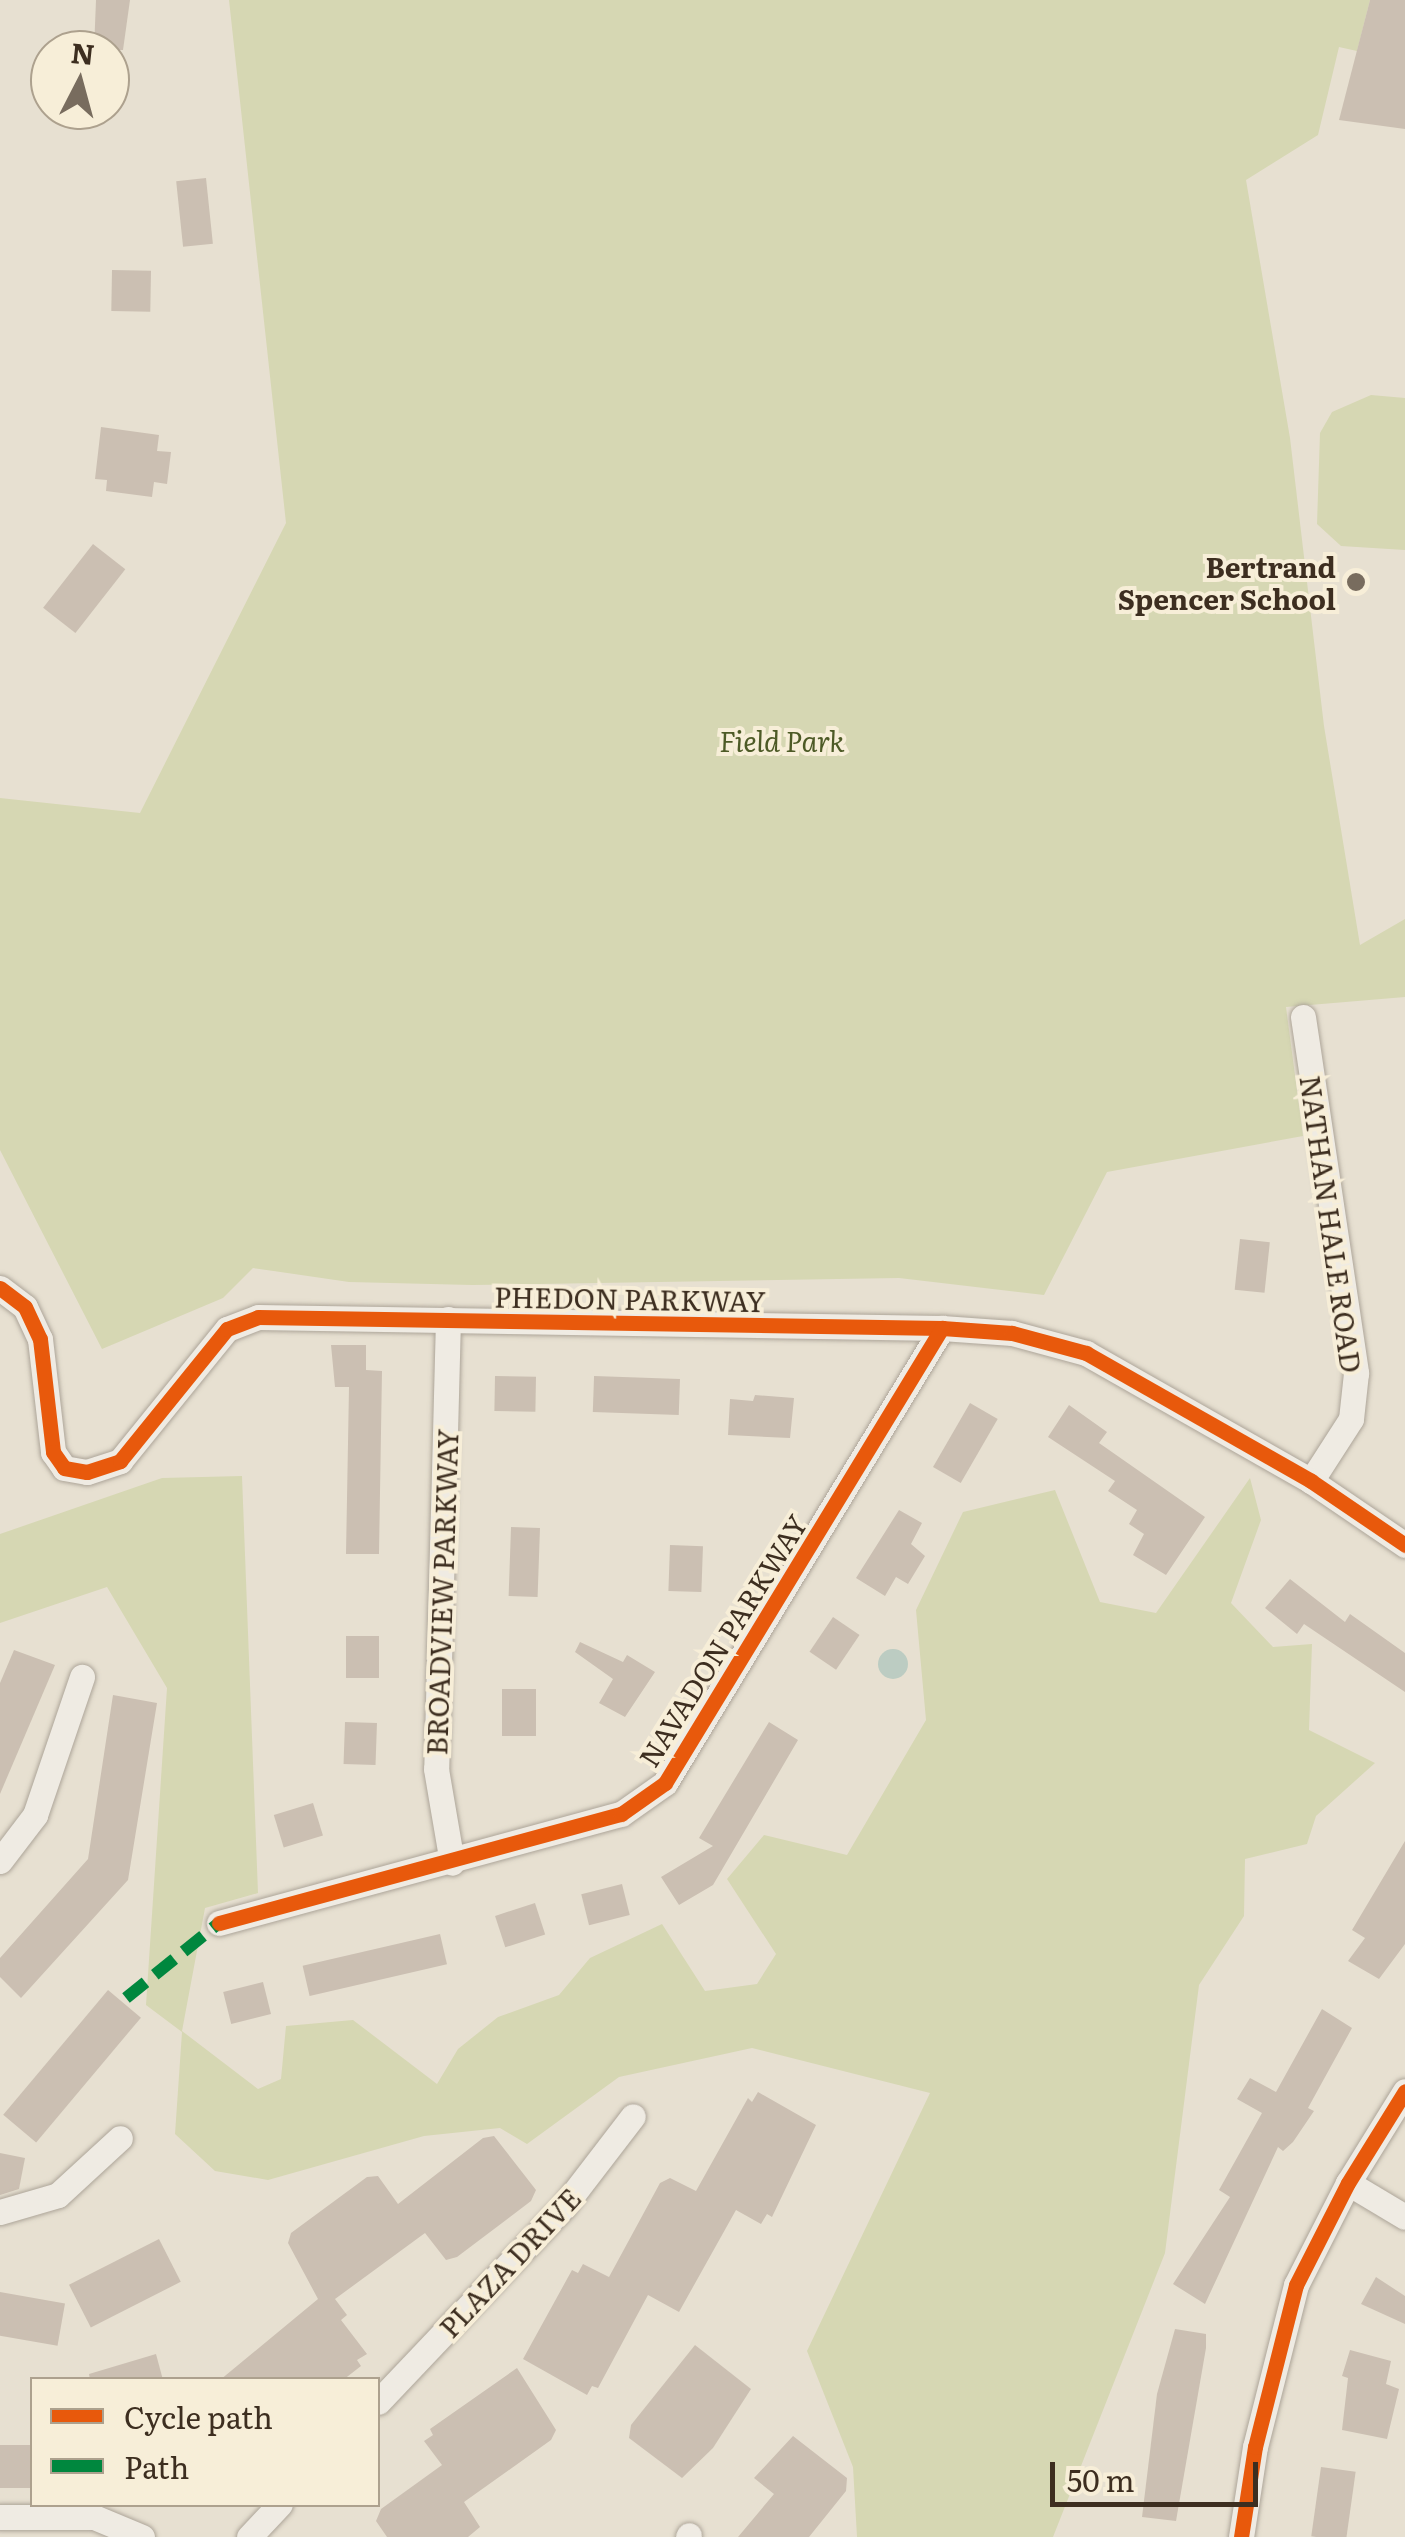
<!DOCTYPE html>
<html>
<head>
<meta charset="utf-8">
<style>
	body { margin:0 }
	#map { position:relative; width:1405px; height:2537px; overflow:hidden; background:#e7e0d1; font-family:Literata,serif }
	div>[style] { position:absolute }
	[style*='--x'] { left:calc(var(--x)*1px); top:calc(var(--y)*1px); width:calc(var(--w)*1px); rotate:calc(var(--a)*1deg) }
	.green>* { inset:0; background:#d6d7b3 }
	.water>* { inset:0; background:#bcccc2 }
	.round { border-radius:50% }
	.building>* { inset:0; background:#cbbfb2; transform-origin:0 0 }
	.roads { filter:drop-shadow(0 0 2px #ada599) drop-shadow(0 0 2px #ada599) }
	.minor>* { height:25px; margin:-12.5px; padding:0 12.5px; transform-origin:12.5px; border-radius:12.5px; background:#efebe3 }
	.quiet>* { height:12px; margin-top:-6px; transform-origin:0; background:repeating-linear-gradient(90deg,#00873e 0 25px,transparent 0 37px) }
	.cycleway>* { height:15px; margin:-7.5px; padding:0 7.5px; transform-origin:7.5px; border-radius:7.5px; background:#e8590c }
	.dots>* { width:28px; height:28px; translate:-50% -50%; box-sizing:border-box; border:5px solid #f7eed8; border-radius:50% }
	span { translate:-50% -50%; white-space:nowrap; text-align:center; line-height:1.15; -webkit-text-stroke:8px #f7eed8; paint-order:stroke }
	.poi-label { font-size:28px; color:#3d2e20; font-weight:700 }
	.right { translate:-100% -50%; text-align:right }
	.park-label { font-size:28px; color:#4d5a26; font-style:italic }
	.street-label { font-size:28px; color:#3d2e20 }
	.legend { position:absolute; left:30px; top:2377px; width:350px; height:130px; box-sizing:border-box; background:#f7eed8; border:2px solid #ada18e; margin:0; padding:12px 18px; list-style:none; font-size:30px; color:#3d2e20 }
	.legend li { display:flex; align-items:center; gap:20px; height:50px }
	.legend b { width:50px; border:2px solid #ada18e }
	.north { position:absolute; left:30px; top:30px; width:100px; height:100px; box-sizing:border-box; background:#f7eed8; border:2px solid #ada18e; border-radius:50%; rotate:6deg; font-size:28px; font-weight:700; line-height:40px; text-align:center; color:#3d2e20 }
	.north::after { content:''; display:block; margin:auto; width:35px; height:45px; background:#786c5e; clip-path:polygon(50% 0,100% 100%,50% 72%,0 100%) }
	.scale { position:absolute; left:1050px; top:2462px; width:208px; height:45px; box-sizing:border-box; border:5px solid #3d2e20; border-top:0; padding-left:12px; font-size:30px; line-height:35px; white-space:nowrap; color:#3d2e20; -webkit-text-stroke:8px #f7eed8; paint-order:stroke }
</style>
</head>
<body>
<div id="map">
	<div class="green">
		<div style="clip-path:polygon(229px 0,1370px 0,1357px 51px,1339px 47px,1318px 135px,1246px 180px,1290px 438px,1324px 726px,1360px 945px,1405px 919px,1405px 997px,1286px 1007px,1303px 1136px,1107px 1172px,1044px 1295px,899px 1278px,472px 1285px,349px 1282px,253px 1268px,223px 1298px,102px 1349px,0 1150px,0 798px,140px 813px,286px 523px)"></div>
		<div style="clip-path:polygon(1371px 395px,1405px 398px,1405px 550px,1341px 546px,1317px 524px,1320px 433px,1332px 412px)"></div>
		<div style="clip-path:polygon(242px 1476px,258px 1893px,205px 1908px,182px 2031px,258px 2089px,281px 2079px,286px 2026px,353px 2020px,437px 2084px,458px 2049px,498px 2017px,559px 1995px,590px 1958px,662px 1924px,705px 1991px,757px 1984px,776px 1954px,727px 1879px,764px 1835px,847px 1855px,926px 1720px,916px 1610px,963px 1512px,1055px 1490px,1100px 1602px,1156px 1613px,1250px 1478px,1261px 1520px,1231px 1603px,1273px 1647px,1312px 1644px,1309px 1730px,1375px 1763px,1316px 1816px,1307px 1844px,1245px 1859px,1244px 1916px,1199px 1985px,1165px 2253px,1053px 2537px,857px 2537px,853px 2467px,807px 2351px,930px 2093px,752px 2048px,619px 2077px,527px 2144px,500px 2128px,424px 2136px,268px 2180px,215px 2171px,175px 2134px,182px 2032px,146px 2005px,167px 1688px,107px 1587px,0 1623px,0 1534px,162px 1478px)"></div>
	</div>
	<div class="water">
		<div class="round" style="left:878px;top:1649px;width:30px;height:30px"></div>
	</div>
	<div class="building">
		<div style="clip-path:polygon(96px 0,130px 0,123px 50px,94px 50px)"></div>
		<div style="clip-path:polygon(1370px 0,1405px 0,1405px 129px,1339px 120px)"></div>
		<div style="left:206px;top:178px;width:66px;height:30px;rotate:84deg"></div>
		<div style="left:112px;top:270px;width:39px;height:41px;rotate:1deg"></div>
		<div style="clip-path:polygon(101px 427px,159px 435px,157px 451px,171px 452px,167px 484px,154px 482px,152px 497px,106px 491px,107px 480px,95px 479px)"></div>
		<div style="left:93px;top:544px;width:41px;height:81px;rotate:38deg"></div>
		<div style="left:1240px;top:1239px;width:30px;height:51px;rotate:6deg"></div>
		<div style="clip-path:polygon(331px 1345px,366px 1345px,366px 1370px,382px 1371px,379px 1554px,346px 1554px,349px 1387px,335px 1387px)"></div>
		<div style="left:495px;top:1376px;width:41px;height:35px;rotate:1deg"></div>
		<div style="left:680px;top:1379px;width:36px;height:86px;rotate:92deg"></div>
		<div style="clip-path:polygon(755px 1395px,794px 1398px,790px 1438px,728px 1435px,730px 1399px,753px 1401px)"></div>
		<div style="left:970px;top:1403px;width:32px;height:74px;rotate:30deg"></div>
		<div style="clip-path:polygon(1069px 1405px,1107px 1432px,1099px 1443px,1205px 1517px,1166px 1575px,1133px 1555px,1144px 1534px,1129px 1524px,1137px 1510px,1108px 1491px,1115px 1481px,1048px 1437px)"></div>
		<div style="clip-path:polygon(899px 1510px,922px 1523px,911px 1544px,925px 1556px,908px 1584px,896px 1577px,885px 1596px,856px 1578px)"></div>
		<div style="left:540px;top:1528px;width:69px;height:29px;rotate:92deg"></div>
		<div style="left:670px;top:1545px;width:33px;height:46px;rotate:2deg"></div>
		<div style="clip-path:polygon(1290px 1579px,1345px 1622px,1350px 1614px,1405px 1653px,1405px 1692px,1304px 1624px,1297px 1634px,1265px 1608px)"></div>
		<div style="left:833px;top:1617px;width:32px;height:42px;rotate:34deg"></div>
		<div style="left:346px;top:1636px;width:33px;height:42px"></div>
		<div style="clip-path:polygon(580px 1642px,623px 1662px,627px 1655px,655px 1672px,625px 1717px,599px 1703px,613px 1679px,575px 1652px)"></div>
		<div style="clip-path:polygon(14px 1650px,55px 1665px,0 1794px,0 1683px)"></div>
		<div style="left:502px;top:1689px;width:34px;height:47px"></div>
		<div style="clip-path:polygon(113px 1695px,157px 1703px,128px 1880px,21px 1998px,0 1977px,0 1958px,88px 1859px)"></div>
		<div style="left:345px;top:1722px;width:32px;height:42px;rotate:2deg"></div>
		<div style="clip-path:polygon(769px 1722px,798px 1740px,713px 1885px,679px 1905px,661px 1877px,713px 1846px,699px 1838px)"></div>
		<div style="left:313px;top:1803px;width:34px;height:41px;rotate:73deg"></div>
		<div style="clip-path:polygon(1405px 1841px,1405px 1944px,1379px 1979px,1348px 1961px,1365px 1938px,1352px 1930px)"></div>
		<div style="left:622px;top:1884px;width:32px;height:42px;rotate:76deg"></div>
		<div style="left:535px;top:1903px;width:33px;height:42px;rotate:72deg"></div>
		<div style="left:440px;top:1934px;width:31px;height:141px;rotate:77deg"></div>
		<div style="left:263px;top:1982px;width:33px;height:41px;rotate:76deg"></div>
		<div style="left:108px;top:1990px;width:43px;height:163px;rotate:40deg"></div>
		<div style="clip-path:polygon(1322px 2009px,1352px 2028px,1308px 2108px,1314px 2111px,1293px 2142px,1283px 2151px,1278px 2147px,1205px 2304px,1173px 2284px,1230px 2197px,1219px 2190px,1262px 2113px,1237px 2099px,1250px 2078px,1276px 2092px)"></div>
		<div style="clip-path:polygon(758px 2092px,816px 2125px,772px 2217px,767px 2214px,761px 2224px,736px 2210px,679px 2312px,648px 2295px,598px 2388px,592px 2386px,587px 2395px,523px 2359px,572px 2270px,578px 2273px,583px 2264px,609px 2277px,660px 2183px,670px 2178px,696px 2191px,748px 2098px,752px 2102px)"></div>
		<div style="clip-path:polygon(494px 2136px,536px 2190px,531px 2201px,457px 2257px,446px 2260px,425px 2233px,335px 2299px,347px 2315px,341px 2320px,367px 2354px,357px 2360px,361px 2366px,343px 2380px,220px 2380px,318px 2299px,288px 2243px,291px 2233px,367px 2177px,378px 2176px,398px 2204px,483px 2138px)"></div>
		<div style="clip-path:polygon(0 2153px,25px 2158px,19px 2189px,0 2195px)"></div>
		<div style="left:159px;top:2239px;width:48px;height:101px;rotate:63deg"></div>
		<div style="clip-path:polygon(1376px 2277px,1405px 2296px,1405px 2324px,1361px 2304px)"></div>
		<div style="left:0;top:2292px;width:66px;height:43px;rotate:10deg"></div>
		<div style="clip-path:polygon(1175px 2329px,1206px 2334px,1206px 2348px,1176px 2521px,1142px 2517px,1157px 2394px)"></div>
		<div style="clip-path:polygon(695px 2345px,751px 2389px,713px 2448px,682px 2478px,629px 2438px,631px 2425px)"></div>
		<div style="clip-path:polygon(1350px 2350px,1391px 2361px,1386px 2384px,1399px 2389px,1387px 2439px,1342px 2430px,1348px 2378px,1342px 2376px)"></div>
		<div style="clip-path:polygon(156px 2354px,163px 2380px,90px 2380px,89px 2374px)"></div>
		<div style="clip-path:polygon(517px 2368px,556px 2430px,551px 2440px,464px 2502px,480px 2527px,468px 2537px,387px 2537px,376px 2521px,381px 2509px,442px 2465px,424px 2441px,433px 2435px,430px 2429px)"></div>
		<div style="clip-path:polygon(793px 2436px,847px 2478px,846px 2491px,809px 2537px,738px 2537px,774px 2494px,754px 2478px)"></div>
		<div style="left:32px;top:2445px;width:43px;height:32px;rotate:90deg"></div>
		<div style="left:1321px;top:2467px;width:35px;height:70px;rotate:8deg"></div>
	</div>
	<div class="roads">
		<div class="minor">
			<div style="--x:1303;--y:1017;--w:360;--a:81.5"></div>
			<div style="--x:1356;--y:1373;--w:46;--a:96.2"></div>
			<div style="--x:1351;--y:1419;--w:74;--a:122.8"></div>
			<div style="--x:0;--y:1288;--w:31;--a:37"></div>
			<div style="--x:25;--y:1307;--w:35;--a:65"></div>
			<div style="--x:40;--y:1339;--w:114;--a:83.4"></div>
			<div style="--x:53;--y:1452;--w:19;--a:55"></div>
			<div style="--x:64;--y:1468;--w:23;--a:10"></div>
			<div style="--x:87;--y:1472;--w:35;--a:-18"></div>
			<div style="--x:120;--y:1461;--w:170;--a:-51"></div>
			<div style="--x:227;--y:1329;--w:33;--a:-21"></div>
			<div style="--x:258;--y:1317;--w:684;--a:0.92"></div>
			<div style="--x:942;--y:1328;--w:70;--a:4.1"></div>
			<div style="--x:1012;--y:1333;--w:77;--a:15.1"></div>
			<div style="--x:1086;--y:1353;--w:259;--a:29.6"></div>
			<div style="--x:1311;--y:1481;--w:114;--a:34.2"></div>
			<div style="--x:448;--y:1319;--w:450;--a:91.5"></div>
			<div style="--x:436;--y:1769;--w:95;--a:80.3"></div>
			<div style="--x:0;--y:1861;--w:58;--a:-52.7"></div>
			<div style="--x:35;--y:1815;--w:146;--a:-71.2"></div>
			<div style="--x:219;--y:1923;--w:417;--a:-15.2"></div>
			<div style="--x:621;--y:1814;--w:54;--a:-35.2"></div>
			<div style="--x:665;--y:1783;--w:533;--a:-58.67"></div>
			<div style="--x:1348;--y:2183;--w:66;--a:30.8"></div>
			<div style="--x:0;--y:2212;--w:60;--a:-16.3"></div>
			<div style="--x:58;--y:2195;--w:84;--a:-42.6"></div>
			<div style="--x:378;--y:2402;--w:270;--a:-46.5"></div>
			<div style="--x:564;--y:2206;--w:113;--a:-52.5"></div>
			<div style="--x:0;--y:2517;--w:94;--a:0"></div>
			<div style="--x:94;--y:2517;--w:52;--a:22.6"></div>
			<div style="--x:249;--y:2537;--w:45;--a:-46.8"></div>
			<div style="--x:688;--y:2537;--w:2;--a:-63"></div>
			<div style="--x:1241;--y:2537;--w:91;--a:-81.2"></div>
			<div style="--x:1255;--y:2447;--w:167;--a:-75.8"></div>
			<div style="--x:1296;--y:2285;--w:114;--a:-63"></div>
			<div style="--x:1348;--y:2183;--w:108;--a:-58.2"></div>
		</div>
	</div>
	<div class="quiet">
		<div style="--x:126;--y:1998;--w:119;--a:-38.9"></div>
	</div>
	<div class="cycleway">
		<div style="--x:0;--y:1288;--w:31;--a:37"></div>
		<div style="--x:25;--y:1307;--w:35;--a:65"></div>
		<div style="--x:40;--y:1339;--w:114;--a:83.4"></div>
		<div style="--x:53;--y:1452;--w:19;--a:55"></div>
		<div style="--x:64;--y:1468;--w:23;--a:10"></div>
		<div style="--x:87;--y:1472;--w:35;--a:-18"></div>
		<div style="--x:120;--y:1461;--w:170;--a:-51"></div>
		<div style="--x:227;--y:1329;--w:33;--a:-21"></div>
		<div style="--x:258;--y:1317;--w:684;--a:0.92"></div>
		<div style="--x:942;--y:1328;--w:70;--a:4.1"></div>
		<div style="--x:1012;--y:1333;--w:77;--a:15.1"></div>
		<div style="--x:1086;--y:1353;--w:259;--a:29.6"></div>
		<div style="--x:1311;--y:1481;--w:114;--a:34.2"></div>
		<div style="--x:219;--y:1923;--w:417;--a:-15.2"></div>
		<div style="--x:621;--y:1814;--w:54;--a:-35.2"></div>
		<div style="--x:665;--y:1783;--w:533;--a:-58.67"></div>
		<div style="--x:1241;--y:2537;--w:91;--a:-81.2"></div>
		<div style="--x:1255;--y:2447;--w:167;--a:-75.8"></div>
		<div style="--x:1296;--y:2285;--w:114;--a:-63"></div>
		<div style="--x:1348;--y:2183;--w:108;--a:-58.2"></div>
	</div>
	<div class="dots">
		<div style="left:1356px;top:582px;background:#786c5e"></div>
	</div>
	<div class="poi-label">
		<span class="right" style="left:1336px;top:582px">Bertrand<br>Spencer School</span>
	</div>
	<div class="park-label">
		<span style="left:782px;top:740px">Field Park</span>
	</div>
	<div class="street-label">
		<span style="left:1332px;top:1224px;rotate:82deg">NATHAN HALE ROAD</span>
		<span style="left:630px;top:1298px;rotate:1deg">PHEDON PARKWAY</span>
		<span style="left:441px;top:1592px;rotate:-88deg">BROADVIEW PARKWAY</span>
		<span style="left:722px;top:1640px;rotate:-58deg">NAVADON PARKWAY</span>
		<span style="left:509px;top:2262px;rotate:-47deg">PLAZA DRIVE</span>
	</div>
	<ul class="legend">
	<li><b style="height:12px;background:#e8590c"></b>Cycle path</li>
	<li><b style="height:12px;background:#00873e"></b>Path</li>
	</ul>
	<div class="north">N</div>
	<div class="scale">50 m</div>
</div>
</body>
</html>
